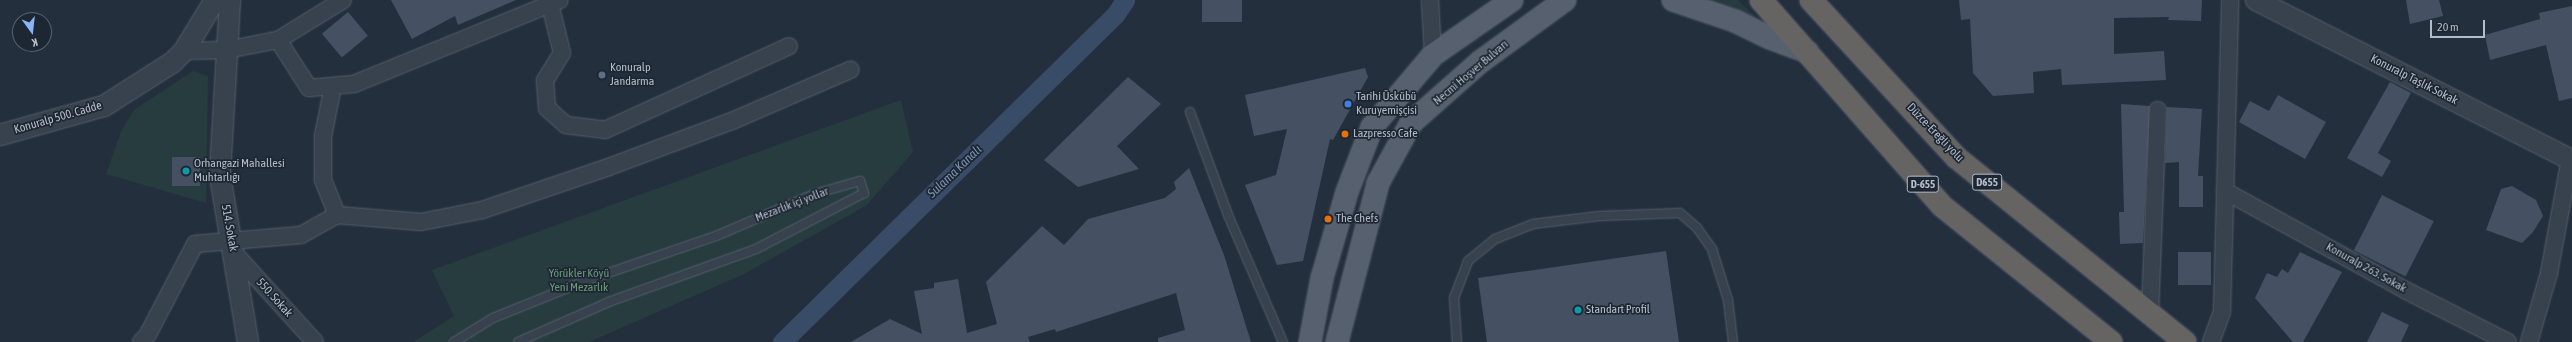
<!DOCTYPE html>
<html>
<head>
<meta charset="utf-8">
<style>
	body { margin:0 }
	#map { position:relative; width:2572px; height:342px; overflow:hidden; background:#242f3e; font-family:"Asap Condensed",sans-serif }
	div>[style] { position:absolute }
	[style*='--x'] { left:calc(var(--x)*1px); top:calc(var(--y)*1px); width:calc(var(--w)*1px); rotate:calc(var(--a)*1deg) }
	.green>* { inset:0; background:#263c3f }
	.canal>* { height:19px; margin:-9.5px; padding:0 9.5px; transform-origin:9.5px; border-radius:9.5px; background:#394c67 }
	.building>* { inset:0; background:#455162; transform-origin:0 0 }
	.roads { filter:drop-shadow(0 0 1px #565f6c) drop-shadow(0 0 1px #565f6c) }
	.service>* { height:8px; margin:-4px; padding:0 4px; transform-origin:4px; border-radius:4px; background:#38414e }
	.minor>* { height:16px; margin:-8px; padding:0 8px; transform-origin:8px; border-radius:8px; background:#38414e }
	.tertiary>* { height:20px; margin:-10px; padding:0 10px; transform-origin:10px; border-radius:10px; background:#38414e }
	.primary>* { height:22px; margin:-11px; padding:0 11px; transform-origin:11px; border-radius:11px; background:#56606e }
	.trunk>* { height:22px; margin:-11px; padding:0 11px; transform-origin:11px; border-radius:11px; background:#656462 }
	.dots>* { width:11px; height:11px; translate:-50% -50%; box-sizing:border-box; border:2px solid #1d2633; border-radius:50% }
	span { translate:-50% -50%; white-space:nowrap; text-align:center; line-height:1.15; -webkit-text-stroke:3.5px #1d2633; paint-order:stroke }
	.shield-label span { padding:1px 3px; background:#1d2633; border:1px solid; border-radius:3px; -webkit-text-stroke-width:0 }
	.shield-label { font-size:11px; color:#b4bcc9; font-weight:700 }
	.poi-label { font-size:12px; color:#b4bcc9 }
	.left { translate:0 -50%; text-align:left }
	.street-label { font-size:12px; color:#b4bcc9 }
	.park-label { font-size:12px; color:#6b9a76 }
	.water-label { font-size:13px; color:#7c92b1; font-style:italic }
	.north { position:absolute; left:12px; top:12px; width:40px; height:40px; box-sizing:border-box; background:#1d2633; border:1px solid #59626f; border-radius:50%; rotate:165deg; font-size:11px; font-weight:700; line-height:16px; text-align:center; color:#b4bcc9 }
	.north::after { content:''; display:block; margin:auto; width:14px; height:18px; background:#8ab4f8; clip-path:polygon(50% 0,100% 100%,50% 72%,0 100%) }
	.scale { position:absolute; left:2430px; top:20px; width:55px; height:18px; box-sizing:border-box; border:2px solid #b4bcc9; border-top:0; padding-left:5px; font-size:12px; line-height:14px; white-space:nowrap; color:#b4bcc9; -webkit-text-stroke:3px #1d2633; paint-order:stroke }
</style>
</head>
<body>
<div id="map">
	<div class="green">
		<div style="clip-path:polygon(1688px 0,1738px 0,1757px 19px,1741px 18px)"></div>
		<div style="clip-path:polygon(193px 71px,208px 76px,206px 203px,106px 174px,122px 129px,134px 110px)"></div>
		<div style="clip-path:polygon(901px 100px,913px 152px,867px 205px,744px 274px,589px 342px,413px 342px,454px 316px,432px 270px)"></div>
	</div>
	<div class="canal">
		<div style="--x:782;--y:342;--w:467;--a:-44.5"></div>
		<div style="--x:1115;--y:15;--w:18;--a:-56"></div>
	</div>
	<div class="building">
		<div style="clip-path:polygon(391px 0,516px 0,458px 25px,455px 16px,412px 39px)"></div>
		<div style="left:1202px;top:0;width:40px;height:22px"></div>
		<div style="clip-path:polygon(1959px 0,2202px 0,2201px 21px,2168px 20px,2169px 17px,2114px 18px,2114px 54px,2164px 51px,2166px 80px,2062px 85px,2061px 69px,2033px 72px,2034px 93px,1993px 96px,1973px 73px,1970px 19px,1961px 20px)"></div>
		<div style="clip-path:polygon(2406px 0,2439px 0,2443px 16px,2410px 24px)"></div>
		<div style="clip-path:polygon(2572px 6px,2572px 98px,2559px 101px,2546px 45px,2490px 60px,2485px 35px,2540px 19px,2539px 13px)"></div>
		<div style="left:348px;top:12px;width:31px;height:34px;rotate:50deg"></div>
		<div style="clip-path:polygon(1365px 68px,1368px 77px,1333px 140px,1330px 139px,1303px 261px,1277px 265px,1245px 185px,1276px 175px,1287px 129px,1254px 136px,1245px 95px)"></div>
		<div style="clip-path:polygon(1128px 77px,1161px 104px,1117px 146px,1139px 169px,1078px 187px,1044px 160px)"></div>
		<div style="clip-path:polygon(2390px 82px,2411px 93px,2378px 153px,2391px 161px,2382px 177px,2347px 158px)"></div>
		<div style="clip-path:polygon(2278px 95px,2326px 122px,2305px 159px,2239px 122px,2250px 101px,2269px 111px)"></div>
		<div style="clip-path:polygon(2121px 104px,2150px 106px,2143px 243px,2120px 244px,2119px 212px,2124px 212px)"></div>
		<div style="clip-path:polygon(2167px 107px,2202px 109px,2198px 176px,2203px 176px,2203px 207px,2179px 207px,2179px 162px,2165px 163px)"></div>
		<div style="left:172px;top:157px;width:28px;height:29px"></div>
		<div style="clip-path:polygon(1189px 168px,1224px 255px,1251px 342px,1158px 342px,1158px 338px,1185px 330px,1176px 293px,1056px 332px,1055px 329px,1028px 337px,1030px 342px,851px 342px,890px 319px,922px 334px,914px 291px,934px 288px,934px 283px,958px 279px,967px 333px,997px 324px,986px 282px,1042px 226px,1064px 245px,1088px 219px,1165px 198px,1176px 189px,1174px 182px)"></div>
		<div style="clip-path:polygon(2512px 186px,2536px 200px,2543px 216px,2533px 232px,2522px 243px,2486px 230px,2501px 189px)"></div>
		<div style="left:2382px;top:195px;width:58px;height:62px;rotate:27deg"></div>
		<div style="clip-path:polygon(1666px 251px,1679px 342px,1487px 342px,1478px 278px)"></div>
		<div style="left:2178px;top:252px;width:33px;height:33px"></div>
		<div style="clip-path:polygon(2300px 252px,2342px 272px,2303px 342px,2293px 342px,2255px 298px,2267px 273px,2277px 277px,2282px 269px,2288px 273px)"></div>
		<div style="clip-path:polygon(2382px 312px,2409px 325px,2401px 342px,2367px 342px)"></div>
	</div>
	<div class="roads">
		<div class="service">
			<div style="--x:1190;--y:112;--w:110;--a:69.7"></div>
			<div style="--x:1228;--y:215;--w:138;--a:66.6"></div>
			<div style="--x:454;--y:342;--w:46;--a:-31.6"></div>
			<div style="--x:493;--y:318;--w:99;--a:-21.9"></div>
			<div style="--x:585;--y:281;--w:139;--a:-19"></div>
			<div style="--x:716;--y:236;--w:107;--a:-23.2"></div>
			<div style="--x:814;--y:194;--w:48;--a:-15.8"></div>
			<div style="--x:860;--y:181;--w:13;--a:72"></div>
			<div style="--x:864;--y:193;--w:122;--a:152.6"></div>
			<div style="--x:756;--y:249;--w:156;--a:160.2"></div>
			<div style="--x:609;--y:302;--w:99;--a:156.3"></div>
			<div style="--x:1457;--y:342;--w:44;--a:-93.9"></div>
			<div style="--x:1454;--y:298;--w:40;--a:-69"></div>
			<div style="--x:1468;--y:261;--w:35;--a:-39"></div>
			<div style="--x:1495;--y:239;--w:41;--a:-21.5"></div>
			<div style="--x:1533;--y:224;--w:67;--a:-6.8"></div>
			<div style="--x:1600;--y:216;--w:80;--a:-2.1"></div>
			<div style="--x:1680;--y:213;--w:23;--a:41"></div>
			<div style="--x:1697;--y:228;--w:26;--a:54"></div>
			<div style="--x:1712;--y:249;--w:53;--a:72.6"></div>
			<div style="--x:1728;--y:300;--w:42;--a:83.2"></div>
		</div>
		<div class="minor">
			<div style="--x:1430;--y:0;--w:55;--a:86.9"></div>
			<div style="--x:550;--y:4;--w:50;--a:76.2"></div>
			<div style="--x:562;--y:53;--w:32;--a:122"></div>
			<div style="--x:545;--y:80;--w:28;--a:86"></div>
			<div style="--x:547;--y:108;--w:25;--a:42"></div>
			<div style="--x:566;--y:125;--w:39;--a:7"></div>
			<div style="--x:605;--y:130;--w:202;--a:-24.5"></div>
			<div style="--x:278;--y:40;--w:57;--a:57.1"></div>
			<div style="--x:309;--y:88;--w:45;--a:-5.1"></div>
			<div style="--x:354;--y:84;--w:222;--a:-22.2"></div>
			<div style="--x:184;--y:51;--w:42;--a:-1.4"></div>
			<div style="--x:226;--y:50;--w:53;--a:-10.9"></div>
			<div style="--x:278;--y:40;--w:76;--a:-31.6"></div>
			<div style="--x:333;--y:86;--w:51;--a:101.3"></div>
			<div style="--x:323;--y:136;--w:44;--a:90"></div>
			<div style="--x:323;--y:180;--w:38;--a:68"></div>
			<div style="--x:2225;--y:191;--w:205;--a:28.8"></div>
			<div style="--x:2405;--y:290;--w:115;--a:26.8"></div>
			<div style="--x:234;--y:253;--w:120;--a:47.7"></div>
			<div style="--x:2150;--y:314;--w:204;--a:-87.8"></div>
			<div style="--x:141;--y:342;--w:8;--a:-45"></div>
			<div style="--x:147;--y:336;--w:104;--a:-62.4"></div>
			<div style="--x:195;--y:244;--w:106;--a:-4.9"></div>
			<div style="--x:301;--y:235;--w:41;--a:-29.1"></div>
			<div style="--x:337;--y:215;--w:84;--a:4.8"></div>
			<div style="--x:421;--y:222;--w:62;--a:-11.1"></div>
			<div style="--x:482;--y:210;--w:131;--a:-18.7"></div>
			<div style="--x:606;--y:168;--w:134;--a:-20.5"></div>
			<div style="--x:732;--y:121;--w:129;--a:-23.4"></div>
			<div style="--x:2211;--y:342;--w:32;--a:-70"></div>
			<div style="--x:2222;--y:312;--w:312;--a:-88.5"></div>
			<div style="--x:2529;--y:342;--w:72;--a:-73.8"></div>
			<div style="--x:2549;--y:273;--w:116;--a:-79.6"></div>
		</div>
		<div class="tertiary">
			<div style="--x:230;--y:0;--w:176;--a:93.3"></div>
			<div style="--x:220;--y:176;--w:168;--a:80.4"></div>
			<div style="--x:2256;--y:0;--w:354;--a:26.9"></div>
			<div style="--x:0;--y:135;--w:108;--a:-15.6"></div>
			<div style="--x:104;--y:106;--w:82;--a:-32.5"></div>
			<div style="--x:173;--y:62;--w:16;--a:-45"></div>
			<div style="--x:184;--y:51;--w:60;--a:-58.7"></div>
		</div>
		<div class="primary">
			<div style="--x:1673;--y:0;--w:65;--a:18.7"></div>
			<div style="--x:1735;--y:21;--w:39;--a:26"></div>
			<div style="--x:1770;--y:38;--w:40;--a:20.2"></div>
			<div style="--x:1310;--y:342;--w:65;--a:-79.4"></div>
			<div style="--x:1322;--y:278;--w:90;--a:-73.8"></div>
			<div style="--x:1347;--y:192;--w:70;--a:-69"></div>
			<div style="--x:1372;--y:127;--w:94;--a:-49.7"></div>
			<div style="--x:1433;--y:55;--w:96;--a:-34.8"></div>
			<div style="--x:1337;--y:342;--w:164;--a:-75.5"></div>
			<div style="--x:1378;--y:183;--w:68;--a:-61.2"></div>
			<div style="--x:1411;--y:123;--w:92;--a:-41.5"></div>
			<div style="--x:1480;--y:62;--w:105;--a:-36.1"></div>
		</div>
		<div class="trunk">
			<div style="--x:1761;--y:0;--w:274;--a:48.7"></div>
			<div style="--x:1942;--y:206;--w:217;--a:38.8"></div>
			<div style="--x:1811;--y:0;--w:215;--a:47.3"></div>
			<div style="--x:1957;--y:158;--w:293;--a:38.9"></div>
		</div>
	</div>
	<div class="dots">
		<div style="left:602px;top:75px;background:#5c6f8a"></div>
		<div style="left:1348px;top:104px;background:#3f7fe0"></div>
		<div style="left:1345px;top:134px;background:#e8710a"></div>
		<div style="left:186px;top:171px;background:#0f9aa8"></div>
		<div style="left:1328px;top:219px;background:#e8710a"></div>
		<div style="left:1578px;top:310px;background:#0f9aa8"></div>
	</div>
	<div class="shield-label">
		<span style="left:1987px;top:182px">D655</span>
		<span style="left:1923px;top:184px">D-655</span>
	</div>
	<div class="poi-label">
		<span class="left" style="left:610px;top:75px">Konuralp<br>Jandarma</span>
		<span class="left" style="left:1356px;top:104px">Tarihi Üskübü<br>Kuruyemişçisi</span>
		<span class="left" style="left:1353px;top:134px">Lazpresso Cafe</span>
		<span class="left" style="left:194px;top:171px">Orhangazi Mahallesi<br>Muhtarlığı</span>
		<span class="left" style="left:1336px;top:219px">The Chefs</span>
		<span class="left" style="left:1586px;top:310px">Standart Profil</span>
	</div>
	<div class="street-label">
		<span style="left:1471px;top:73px;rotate:-40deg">Necmi Hoşver Bulvarı</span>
		<span style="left:2414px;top:80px;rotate:27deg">Konuralp Taşlık Sokak</span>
		<span style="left:58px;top:118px;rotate:-16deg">Konuralp 500. Cadde</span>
		<span style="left:1935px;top:133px;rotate:46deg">Düzce-Ereğli yolu</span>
		<span style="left:792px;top:205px;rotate:-21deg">Mezarlık içi yollar</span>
		<span style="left:229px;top:228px;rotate:80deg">514. Sokak</span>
		<span style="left:2366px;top:268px;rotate:29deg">Konuralp 263. Sokak</span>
		<span style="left:274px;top:298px;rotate:48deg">550. Sokak</span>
	</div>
	<div class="park-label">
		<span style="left:579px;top:281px">Yörükler Köyü<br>Yeni Mezarlık</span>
	</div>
	<div class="water-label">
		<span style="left:955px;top:172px;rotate:-44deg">Sulama Kanalı</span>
	</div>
	<div class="north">K</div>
	<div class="scale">20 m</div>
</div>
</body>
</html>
